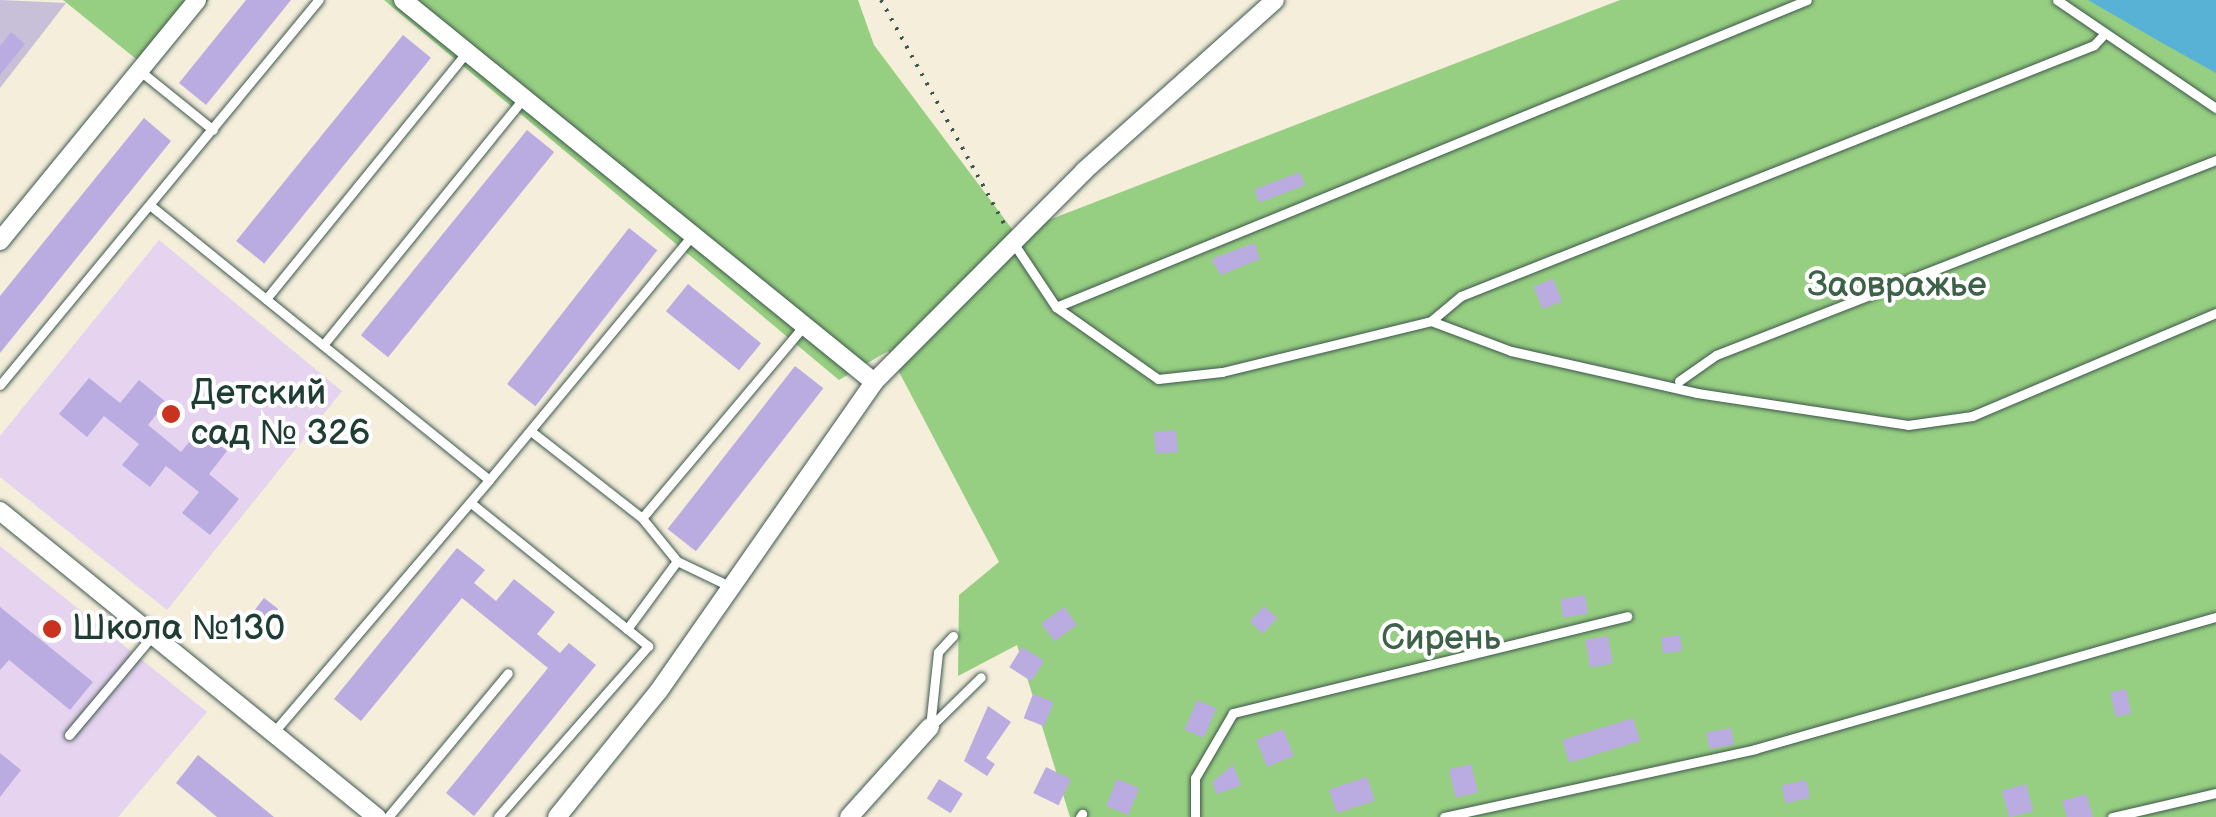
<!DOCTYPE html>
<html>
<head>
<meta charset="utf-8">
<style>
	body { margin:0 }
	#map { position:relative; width:2216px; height:817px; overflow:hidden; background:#f4eedb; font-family:"Balsamiq Sans",sans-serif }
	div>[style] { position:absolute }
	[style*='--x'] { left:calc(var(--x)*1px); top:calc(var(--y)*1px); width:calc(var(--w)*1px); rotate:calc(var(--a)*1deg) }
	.built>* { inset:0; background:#e5d3f0 }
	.industrial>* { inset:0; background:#c7c0d8 }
	.green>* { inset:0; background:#97cf82 }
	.water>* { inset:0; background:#58b2d6 }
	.building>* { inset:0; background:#baace0; transform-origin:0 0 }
	.path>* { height:4px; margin-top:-2px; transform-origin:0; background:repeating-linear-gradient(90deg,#3f584d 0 2.5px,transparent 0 10.5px) }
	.roads { filter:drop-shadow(0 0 2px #3f584d) drop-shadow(0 0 2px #3f584d) }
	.lane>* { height:9px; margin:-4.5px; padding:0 4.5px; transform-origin:4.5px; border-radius:4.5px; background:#fff }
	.street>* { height:18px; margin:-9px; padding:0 9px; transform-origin:9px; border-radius:9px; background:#fff }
	.dots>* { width:28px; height:28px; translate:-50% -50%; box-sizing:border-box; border:5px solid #fff; border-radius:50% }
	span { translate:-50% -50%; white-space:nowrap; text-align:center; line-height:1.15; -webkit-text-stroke:8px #fff; paint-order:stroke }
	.park-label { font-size:35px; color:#3d6248 }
	.poi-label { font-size:35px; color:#1f3d34 }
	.left { translate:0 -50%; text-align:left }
</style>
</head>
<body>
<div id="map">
	<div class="built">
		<div style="clip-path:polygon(159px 240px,342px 391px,167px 610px,0 477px,0 436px)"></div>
		<div style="clip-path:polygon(0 546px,207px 712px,118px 817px,0 817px)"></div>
	</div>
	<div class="industrial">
		<div style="clip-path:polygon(0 0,66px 3px,0 88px)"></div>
	</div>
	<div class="green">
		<div style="clip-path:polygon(63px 0,209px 0,151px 71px)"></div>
		<div style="clip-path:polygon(384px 0,858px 0,874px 45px,1015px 233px,1620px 0,2216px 0,2216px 817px,1070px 817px,1017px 645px,958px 676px,959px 595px,999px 562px,888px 351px,839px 380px)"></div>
	</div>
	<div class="water">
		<div style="clip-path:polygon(2088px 0,2216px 0,2216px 73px,2164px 44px)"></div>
	</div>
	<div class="building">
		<div style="clip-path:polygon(246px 0,291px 0,206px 105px,179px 83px)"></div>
		<div style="clip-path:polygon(11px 32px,25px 44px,0 75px,0 46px)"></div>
		<div style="left:403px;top:35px;width:36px;height:265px;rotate:39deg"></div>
		<div style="clip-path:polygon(144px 118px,171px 141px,0 353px,0 296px)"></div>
		<div style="left:527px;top:130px;width:35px;height:264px;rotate:39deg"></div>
		<div style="left:1300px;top:172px;width:14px;height:49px;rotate:69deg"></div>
		<div style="left:629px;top:228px;width:36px;height:198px;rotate:38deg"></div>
		<div style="clip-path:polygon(1254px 243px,1260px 259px,1221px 275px,1211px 259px)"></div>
		<div style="left:1553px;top:279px;width:24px;height:21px;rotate:68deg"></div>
		<div style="left:688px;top:284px;width:94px;height:35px;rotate:39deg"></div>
		<div style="left:795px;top:366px;width:36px;height:207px;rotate:38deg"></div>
		<div style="clip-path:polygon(89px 378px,120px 403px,139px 380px,166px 402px,148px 425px,181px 452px,200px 429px,227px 451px,209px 474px,239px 499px,210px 535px,182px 513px,199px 492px,166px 466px,150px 487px,122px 465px,139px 444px,104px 416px,87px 437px,59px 414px)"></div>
		<div style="left:1176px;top:430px;width:22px;height:22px;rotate:85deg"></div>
		<div style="clip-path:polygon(457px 548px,485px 570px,474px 583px,496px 601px,514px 579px,555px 612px,537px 634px,560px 653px,569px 643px,596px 665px,474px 816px,446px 793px,548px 668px,462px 598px,361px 721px,334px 699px)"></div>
		<div style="left:1585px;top:595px;width:19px;height:25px;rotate:81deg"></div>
		<div style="left:264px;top:598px;width:18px;height:23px;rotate:38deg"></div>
		<div style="left:1264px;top:606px;width:18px;height:21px;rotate:43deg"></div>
		<div style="clip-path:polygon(0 607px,93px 682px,70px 710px,9px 660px,0 670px)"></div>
		<div style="left:1064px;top:607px;width:22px;height:28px;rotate:54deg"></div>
		<div style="left:1680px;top:635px;width:16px;height:19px;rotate:83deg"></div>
		<div style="left:1608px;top:636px;width:28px;height:23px;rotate:80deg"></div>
		<div style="left:1022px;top:647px;width:26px;height:24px;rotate:32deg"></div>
		<div style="left:2126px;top:689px;width:25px;height:16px;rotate:78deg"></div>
		<div style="left:1033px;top:694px;width:22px;height:26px;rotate:21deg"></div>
		<div style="left:1197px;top:700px;width:21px;height:32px;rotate:23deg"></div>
		<div style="clip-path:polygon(988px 706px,1011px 722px,986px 758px,995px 764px,987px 776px,964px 761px)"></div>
		<div style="left:1633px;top:718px;width:24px;height:74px;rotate:73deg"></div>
		<div style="left:1731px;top:728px;width:17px;height:25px;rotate:80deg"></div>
		<div style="left:1283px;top:729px;width:29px;height:29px;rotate:68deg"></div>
		<div style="clip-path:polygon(0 753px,21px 770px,0 797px)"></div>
		<div style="clip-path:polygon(198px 755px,274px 817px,217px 817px,176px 783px)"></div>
		<div style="left:1471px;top:764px;width:29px;height:23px;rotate:76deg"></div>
		<div style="clip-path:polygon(1233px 765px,1241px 785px,1217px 794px,1212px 782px)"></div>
		<div style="left:1046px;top:767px;width:28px;height:29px;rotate:26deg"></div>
		<div style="left:1367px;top:777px;width:25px;height:40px;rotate:72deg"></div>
		<div style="left:939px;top:779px;width:28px;height:23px;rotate:32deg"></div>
		<div style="left:1117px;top:779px;width:24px;height:29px;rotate:22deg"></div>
		<div style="left:1806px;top:780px;width:18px;height:25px;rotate:77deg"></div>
		<div style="left:2026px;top:784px;width:28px;height:25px;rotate:75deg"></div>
		<div style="clip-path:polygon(2086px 794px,2093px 817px,2067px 817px,2062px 801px)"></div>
	</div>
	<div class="path">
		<div style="--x:881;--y:0;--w:258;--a:61.2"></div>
	</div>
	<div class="roads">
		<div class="lane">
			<div style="--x:2057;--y:0;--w:192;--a:34.2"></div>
			<div style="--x:139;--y:70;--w:95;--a:39"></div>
			<div style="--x:151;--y:206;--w:435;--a:39"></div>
			<div style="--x:489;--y:480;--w:320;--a:-50.3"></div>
			<div style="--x:1014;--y:244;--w:76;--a:56.3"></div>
			<div style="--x:1056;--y:307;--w:125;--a:35.2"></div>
			<div style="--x:1158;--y:379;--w:64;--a:-6.2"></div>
			<div style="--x:1222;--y:372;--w:215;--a:-13.7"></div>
			<div style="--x:1431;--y:321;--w:39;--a:-40"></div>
			<div style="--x:1461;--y:296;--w:681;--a:-21.63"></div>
			<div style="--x:2094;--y:45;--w:16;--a:-47"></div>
			<div style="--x:266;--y:299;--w:318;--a:-50.9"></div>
			<div style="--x:1056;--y:307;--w:811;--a:-22.23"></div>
			<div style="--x:1431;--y:321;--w:85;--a:20.6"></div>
			<div style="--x:1511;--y:351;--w:191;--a:12.7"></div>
			<div style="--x:1697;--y:393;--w:213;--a:8.6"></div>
			<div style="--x:1908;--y:425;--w:65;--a:-8"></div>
			<div style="--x:1972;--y:416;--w:265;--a:-22.9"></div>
			<div style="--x:323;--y:345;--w:318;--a:-50.9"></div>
			<div style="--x:1679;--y:381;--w:45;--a:-35.1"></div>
			<div style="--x:1716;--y:355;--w:537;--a:-21.31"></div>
			<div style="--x:0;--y:385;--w:500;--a:-50.4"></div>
			<div style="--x:532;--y:432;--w:140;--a:38"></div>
			<div style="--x:642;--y:518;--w:250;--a:-49.9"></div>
			<div style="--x:471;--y:503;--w:228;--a:38.9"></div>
			<div style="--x:648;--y:646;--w:227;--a:131.3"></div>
			<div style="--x:642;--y:518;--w:55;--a:50.9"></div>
			<div style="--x:677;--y:561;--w:53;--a:25.6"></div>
			<div style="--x:627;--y:629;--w:84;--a:-53.7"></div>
			<div style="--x:930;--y:727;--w:75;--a:-83.9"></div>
			<div style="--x:938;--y:652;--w:22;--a:-47"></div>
			<div style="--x:930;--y:727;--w:71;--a:-44.4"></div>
			<div style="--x:273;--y:733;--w:333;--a:-49.5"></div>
			<div style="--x:69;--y:735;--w:131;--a:-50"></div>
			<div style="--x:388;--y:817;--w:187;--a:-50.2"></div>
			<div style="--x:1080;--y:817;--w:4;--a:-56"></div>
			<div style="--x:1195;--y:817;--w:39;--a:-90"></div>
			<div style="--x:1195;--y:778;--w:75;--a:-59.7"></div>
			<div style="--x:1233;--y:713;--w:406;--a:-13.8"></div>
			<div style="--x:1444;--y:817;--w:318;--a:-12.3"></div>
			<div style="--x:1755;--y:749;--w:480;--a:-16"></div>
			<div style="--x:2112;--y:817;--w:107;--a:-13"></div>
		</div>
		<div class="street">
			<div style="--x:403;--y:0;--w:606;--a:39.04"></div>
			<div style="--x:0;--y:241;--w:311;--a:-50.7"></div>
			<div style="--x:0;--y:511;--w:486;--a:39.1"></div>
			<div style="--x:557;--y:817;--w:161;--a:-51.1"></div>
			<div style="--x:658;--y:692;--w:378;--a:-55.1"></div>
			<div style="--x:874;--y:382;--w:298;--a:-45.1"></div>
			<div style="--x:1084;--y:171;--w:256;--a:-41.8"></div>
			<div style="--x:849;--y:817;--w:121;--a:-48"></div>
		</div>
	</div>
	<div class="dots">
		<div style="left:171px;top:414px;background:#c8321e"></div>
		<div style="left:52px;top:629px;background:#c8321e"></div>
	</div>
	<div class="park-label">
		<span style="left:1897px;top:286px">Заовражье</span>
		<span style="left:1441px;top:639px">Сирень</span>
	</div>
	<div class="poi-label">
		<span class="left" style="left:191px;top:414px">Детский<br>сад № 326</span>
		<span class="left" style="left:72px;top:629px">Школа №130</span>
	</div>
</div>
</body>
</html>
